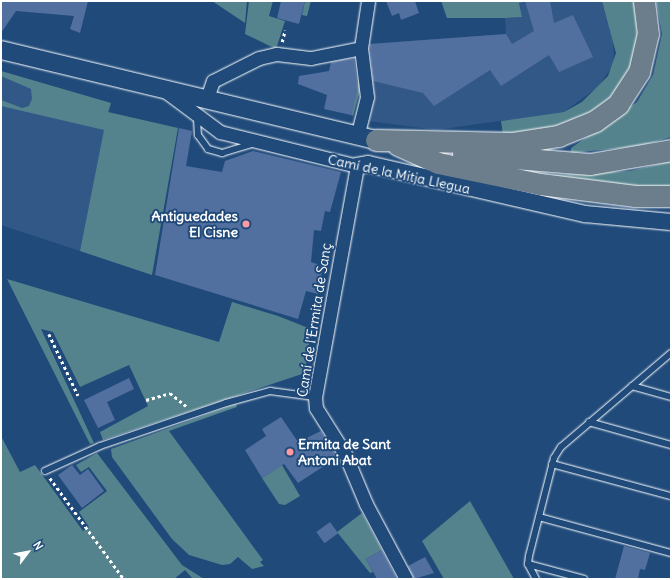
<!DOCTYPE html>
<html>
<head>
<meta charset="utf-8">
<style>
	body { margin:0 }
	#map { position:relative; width:672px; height:580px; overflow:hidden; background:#1f4a7a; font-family:Delius,sans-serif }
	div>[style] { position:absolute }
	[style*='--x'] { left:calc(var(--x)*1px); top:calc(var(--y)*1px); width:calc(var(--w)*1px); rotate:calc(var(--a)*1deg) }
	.built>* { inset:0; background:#325887 }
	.green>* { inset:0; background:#54838d }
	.building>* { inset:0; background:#516f9f; transform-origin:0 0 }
	.path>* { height:2.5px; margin-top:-1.25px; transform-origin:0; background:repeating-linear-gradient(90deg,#fff 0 3px,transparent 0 6px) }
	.roads { filter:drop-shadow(0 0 1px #fff) drop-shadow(0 0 1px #fff) }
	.service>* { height:6px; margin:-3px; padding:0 3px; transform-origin:3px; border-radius:3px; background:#1f4a7a }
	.minor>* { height:13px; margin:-6.5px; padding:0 6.5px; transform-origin:6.5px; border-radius:6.5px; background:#1f4a7a }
	.tertiary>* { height:16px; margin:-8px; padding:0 8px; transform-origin:8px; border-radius:8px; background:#1f4a7a }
	.secondary>* { height:18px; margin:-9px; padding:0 9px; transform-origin:9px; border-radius:9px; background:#1f4a7a }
	.trunk>* { height:21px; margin:-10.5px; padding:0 10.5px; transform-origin:10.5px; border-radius:10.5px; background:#6c7d8b }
	.dots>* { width:11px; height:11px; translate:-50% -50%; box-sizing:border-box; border:2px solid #1f4a7a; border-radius:50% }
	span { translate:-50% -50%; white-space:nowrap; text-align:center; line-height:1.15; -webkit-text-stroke:4px #1f4a7a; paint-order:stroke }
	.street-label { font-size:14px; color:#fff }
	.poi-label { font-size:14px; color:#fff; font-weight:700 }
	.right { translate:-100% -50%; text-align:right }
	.left { translate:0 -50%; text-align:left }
	.frame { position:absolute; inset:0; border:2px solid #fff; pointer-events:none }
	.north { position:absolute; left:8px; top:532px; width:40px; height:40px; -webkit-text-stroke:3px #1f4a7a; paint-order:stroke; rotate:58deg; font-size:11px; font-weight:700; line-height:16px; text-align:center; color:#fff }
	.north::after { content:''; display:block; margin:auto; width:14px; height:18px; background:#fff; clip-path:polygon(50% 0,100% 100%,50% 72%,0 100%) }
</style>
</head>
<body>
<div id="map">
	<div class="built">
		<div style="clip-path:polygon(590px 1px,602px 1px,613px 36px,614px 64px,598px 87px,564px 112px,436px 130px,369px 121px,372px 81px,368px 44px,506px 34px,505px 18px,522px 17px,519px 2px)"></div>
		<div style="clip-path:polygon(1px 71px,111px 103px,80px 251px,1px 225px)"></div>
	</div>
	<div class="green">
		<div style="clip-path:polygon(212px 1px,247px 1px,245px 23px)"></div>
		<div style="clip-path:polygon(249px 1px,273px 1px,269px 16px,285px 21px,276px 49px,245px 34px)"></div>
		<div style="clip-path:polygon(305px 1px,311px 1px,307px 16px,302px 15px)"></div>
		<div style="clip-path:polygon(441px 1px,527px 1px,519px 3px,522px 17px,505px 18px,447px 18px)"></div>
		<div style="clip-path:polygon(602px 1px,634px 1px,641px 27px,636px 60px,610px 100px,565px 127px,503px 135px,501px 121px,564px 112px,582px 102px,608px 76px,616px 53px)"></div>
		<div style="clip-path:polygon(656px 1px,671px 1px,671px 137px,640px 146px,571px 153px,571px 148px,637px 102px,653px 75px,662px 34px)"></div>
		<div style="clip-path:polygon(1px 71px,111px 103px,108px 112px,178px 128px,152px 275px,80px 251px,104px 130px,1px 106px,1px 100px,22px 108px,29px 106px,32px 99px,31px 89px,1px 76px)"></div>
		<div style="clip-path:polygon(359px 78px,360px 90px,353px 116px,351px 115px)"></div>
		<div style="clip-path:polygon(671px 161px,671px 186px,613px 186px,552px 179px,552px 175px,630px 171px)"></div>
		<div style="clip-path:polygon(7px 279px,219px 342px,232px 302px,278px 316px,311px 329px,305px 373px,103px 440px,100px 432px,148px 406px,129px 365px,80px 387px,53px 332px,41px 329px,94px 443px,90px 444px)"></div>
		<div style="clip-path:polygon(236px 404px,237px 407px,169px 431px,263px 560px,260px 562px,264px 566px,252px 569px,238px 557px,230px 564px,222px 565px,189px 555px,172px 539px,112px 457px,111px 449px)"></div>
		<div style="clip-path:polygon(1px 436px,20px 472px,35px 465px,83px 531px,89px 527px,79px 512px,107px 491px,89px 467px,81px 472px,76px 465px,97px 453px,182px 565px,204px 579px,193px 579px,185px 570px,174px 579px,1px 579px)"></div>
		<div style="clip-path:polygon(282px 465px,300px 496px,285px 505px,279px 504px,262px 478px)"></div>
		<div style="clip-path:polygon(470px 501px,514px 579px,444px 579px,422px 541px)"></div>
		<div style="clip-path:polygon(362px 513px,382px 550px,366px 559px,373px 572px,370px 573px,337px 532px)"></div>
	</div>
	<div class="building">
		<div style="clip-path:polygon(1px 1px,88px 1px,80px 33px,70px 29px,74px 16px,16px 11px,1px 33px)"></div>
		<div style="clip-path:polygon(281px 1px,305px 1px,299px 24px,277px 18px)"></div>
		<div style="clip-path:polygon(386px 1px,415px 1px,419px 13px,401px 20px,399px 13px,392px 16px)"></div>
		<div style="clip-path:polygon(525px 1px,550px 1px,554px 23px,573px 15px,593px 57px,559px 72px,549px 55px,501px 86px,490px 70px,434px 106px,423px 93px,373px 81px,370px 44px,506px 34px,512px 44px,534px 31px)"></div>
		<div style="clip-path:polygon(354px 58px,358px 88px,351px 115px,324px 109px,327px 95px,298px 84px,299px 76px,329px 71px,331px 62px)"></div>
		<div style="clip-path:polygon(179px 128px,192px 131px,186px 166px,222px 172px,225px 161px,253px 151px,341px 172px,330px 212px,325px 211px,321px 231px,314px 230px,311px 262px,323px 266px,318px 294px,306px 291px,298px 319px,155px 275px)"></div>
		<div style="clip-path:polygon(129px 378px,134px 389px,107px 402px,115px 420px,98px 428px,84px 400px)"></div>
		<div style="clip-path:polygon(281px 417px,298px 442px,321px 431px,338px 457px,298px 483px,284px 464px,262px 478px,245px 450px,266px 436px,262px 429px)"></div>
		<div style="clip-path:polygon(72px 465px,80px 475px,88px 469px,104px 491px,82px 508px,58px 475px)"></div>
		<div style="left:330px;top:522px;width:14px;height:17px;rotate:54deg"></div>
		<div style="clip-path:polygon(624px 546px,650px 553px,645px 570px,640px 569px,638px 579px,615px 579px)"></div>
		<div style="clip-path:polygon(382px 550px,397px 579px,377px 579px,366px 559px)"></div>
		<div style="clip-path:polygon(425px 557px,434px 573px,414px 579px,408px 566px)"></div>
	</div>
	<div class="path">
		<div style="--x:282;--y:42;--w:12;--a:-76"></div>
		<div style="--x:49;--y:334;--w:68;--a:64.6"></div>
		<div style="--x:146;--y:400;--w:25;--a:-16"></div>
		<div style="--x:170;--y:393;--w:21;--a:39"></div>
		<div style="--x:50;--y:478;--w:125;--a:53.8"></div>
	</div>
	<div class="roads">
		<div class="service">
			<div style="--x:197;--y:118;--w:17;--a:87"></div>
			<div style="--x:198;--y:135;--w:17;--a:54"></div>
			<div style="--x:208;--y:149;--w:15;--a:16"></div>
			<div style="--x:222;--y:153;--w:34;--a:-17"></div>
			<div style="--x:632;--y:386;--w:41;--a:15.8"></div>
			<div style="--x:589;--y:422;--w:85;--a:15.7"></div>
			<div style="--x:552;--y:464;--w:123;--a:15.1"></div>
			<div style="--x:45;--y:471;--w:60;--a:-24.4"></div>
			<div style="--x:100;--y:446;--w:133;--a:-18.8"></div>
			<div style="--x:226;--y:403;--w:46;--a:-15.3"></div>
			<div style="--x:270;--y:391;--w:45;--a:7.6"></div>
			<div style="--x:539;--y:517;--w:137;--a:15.3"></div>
			<div style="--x:528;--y:564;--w:58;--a:15"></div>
			<div style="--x:536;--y:579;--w:17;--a:-118"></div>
			<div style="--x:528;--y:564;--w:8;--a:-83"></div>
			<div style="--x:529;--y:556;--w:101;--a:-75.7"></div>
			<div style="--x:554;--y:458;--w:13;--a:-58"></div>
			<div style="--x:561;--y:447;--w:145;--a:-40.5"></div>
		</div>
		<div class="minor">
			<div style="--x:165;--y:91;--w:69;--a:36.7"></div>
			<div style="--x:220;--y:132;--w:141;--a:13.9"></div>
			<div style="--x:357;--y:166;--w:235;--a:100.3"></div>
			<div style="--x:315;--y:397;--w:11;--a:85"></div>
			<div style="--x:316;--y:408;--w:54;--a:57.8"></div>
			<div style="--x:345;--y:454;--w:54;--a:67.2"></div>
			<div style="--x:366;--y:504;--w:85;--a:61.9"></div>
			<div style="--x:206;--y:101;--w:21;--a:-71"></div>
			<div style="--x:213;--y:81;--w:51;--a:-26.6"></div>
			<div style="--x:259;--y:58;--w:18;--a:-13"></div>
			<div style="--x:277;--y:54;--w:34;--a:7"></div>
			<div style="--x:311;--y:58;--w:51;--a:-11.3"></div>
			<div style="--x:357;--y:137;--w:41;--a:-76"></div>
			<div style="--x:367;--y:97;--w:49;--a:-97"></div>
			<div style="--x:361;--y:48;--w:48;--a:-81.5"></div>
		</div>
		<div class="tertiary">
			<div style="--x:357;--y:166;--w:11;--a:-10"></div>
			<div style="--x:368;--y:164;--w:223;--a:13"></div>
			<div style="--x:585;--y:214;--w:86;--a:5.3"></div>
		</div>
		<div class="secondary">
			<div style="--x:1;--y:50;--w:386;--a:13.5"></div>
		</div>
		<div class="trunk">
			<div style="--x:376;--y:140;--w:137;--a:1.3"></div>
			<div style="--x:513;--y:143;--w:46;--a:-8.8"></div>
			<div style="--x:558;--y:136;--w:40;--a:-22"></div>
			<div style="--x:595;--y:121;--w:29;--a:-36"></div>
			<div style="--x:618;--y:104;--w:38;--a:-57"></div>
			<div style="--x:639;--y:72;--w:39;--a:-77"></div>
			<div style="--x:648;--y:34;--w:33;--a:-97"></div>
			<div style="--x:398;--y:145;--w:44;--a:24.2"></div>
			<div style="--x:438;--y:163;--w:104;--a:11.6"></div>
			<div style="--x:540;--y:184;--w:96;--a:7.2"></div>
			<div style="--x:635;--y:196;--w:36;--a:0"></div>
			<div style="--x:463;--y:154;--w:127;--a:4.5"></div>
			<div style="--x:590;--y:164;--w:82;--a:-9.8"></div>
		</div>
	</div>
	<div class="dots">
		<div style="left:246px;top:224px;background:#ff9aa2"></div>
		<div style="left:290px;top:452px;background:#ff9aa2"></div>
	</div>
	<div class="street-label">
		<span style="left:399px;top:174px;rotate:12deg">Camí de la Mitja Llegua</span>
		<span style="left:314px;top:320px;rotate:-81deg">Camí de l'Ermita de Sanç</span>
	</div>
	<div class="poi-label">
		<span class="right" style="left:238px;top:224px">Antiguedades<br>El Cisne</span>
		<span class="left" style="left:298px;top:452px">Ermita de Sant<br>Antoni Abat</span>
	</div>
	<div class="frame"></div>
	<div class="north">N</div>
</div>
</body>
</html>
